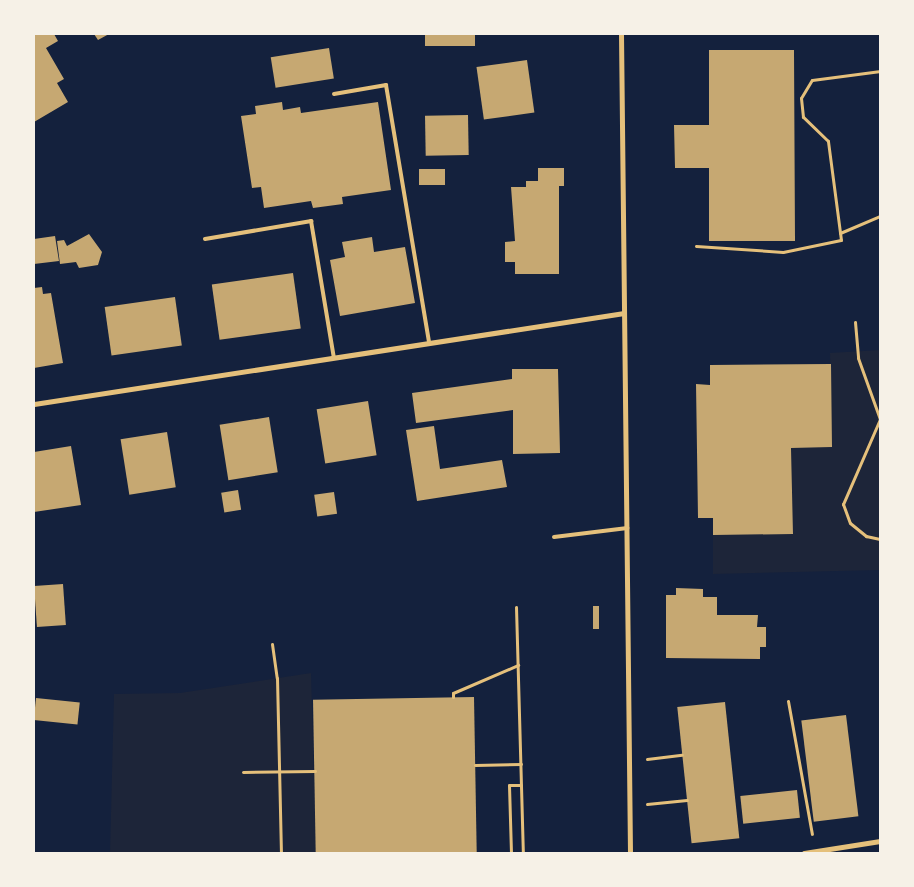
<!DOCTYPE html>
<html>
<head>
<meta charset="utf-8">
<style>
	body { margin:0 }
	#map { position:relative; width:914px; height:887px; overflow:hidden; background:#14213d; font-family:Lato,sans-serif }
	div>[style] { position:absolute }
	[style*='--x'] { left:calc(var(--x)*1px); top:calc(var(--y)*1px); width:calc(var(--w)*1px); rotate:calc(var(--a)*1deg) }
	.green>* { inset:0; background:#1d2539 }
	.building>* { inset:0; background:#c6a872; transform-origin:0 0 }
	.path>* { height:3px; margin:-1.5px; padding:0 1.5px; transform-origin:1.5px; border-radius:1.5px; background:#e5c07b }
	.service>* { height:4px; margin:-2px; padding:0 2px; transform-origin:2px; border-radius:2px; background:#e5c07b }
	.minor>* { height:5px; margin:-2.5px; padding:0 2.5px; transform-origin:2.5px; border-radius:2.5px; background:#e5c07b }
	span { translate:-50% -50%; white-space:nowrap; text-align:center; line-height:1.15; -webkit-text-stroke:4px #f6f1e7; paint-order:stroke }
	.frame { position:absolute; inset:0; border:35px solid #f6f1e7; pointer-events:none }
</style>
</head>
<body>
<div id="map">
	<div class="green">
		<div style="clip-path:polygon(880px 350px,880px 570px,713px 574px,713px 535px,793px 534px,791px 448px,832px 447px,830px 353px)"></div>
		<div style="clip-path:polygon(311px 673px,316px 853px,110px 853px,114px 694px,180px 693px)"></div>
	</div>
	<div class="building">
		<div style="clip-path:polygon(34px 34px,54px 34px,58px 41px,46px 48px,64px 79px,57px 83px,68px 102px,34px 122px)"></div>
		<div style="clip-path:polygon(94px 34px,109px 34px,98px 40px)"></div>
		<div style="left:425px;top:34px;width:50px;height:12px"></div>
		<div style="left:329px;top:48px;width:31px;height:59px;rotate:81deg"></div>
		<div style="clip-path:polygon(709px 50px,794px 50px,795px 241px,709px 241px,709px 168px,675px 168px,674px 125px,709px 125px)"></div>
		<div style="left:527px;top:60px;width:53px;height:51px;rotate:82deg"></div>
		<div style="clip-path:polygon(282px 102px,283px 110px,300px 107px,301px 113px,378px 102px,391px 190px,342px 197px,343px 204px,313px 208px,311px 201px,264px 208px,261px 187px,252px 188px,241px 116px,256px 114px,255px 106px)"></div>
		<div style="left:468px;top:115px;width:40px;height:43px;rotate:89deg"></div>
		<div style="clip-path:polygon(538px 168px,564px 168px,564px 186px,559px 186px,559px 274px,515px 274px,515px 262px,505px 262px,505px 242px,515px 241px,511px 187px,526px 187px,526px 181px,538px 181px)"></div>
		<div style="left:419px;top:169px;width:26px;height:16px"></div>
		<div style="clip-path:polygon(89px 234px,102px 252px,98px 265px,79px 268px,76px 262px,60px 264px,57px 241px,64px 240px,67px 246px)"></div>
		<div style="clip-path:polygon(55px 236px,59px 261px,34px 264px,34px 239px)"></div>
		<div style="clip-path:polygon(372px 237px,374px 252px,405px 247px,415px 303px,340px 316px,330px 260px,345px 257px,342px 242px)"></div>
		<div style="left:293px;top:273px;width:56px;height:82px;rotate:82deg"></div>
		<div style="clip-path:polygon(42px 287px,43px 294px,51px 293px,63px 363px,34px 368px,34px 288px)"></div>
		<div style="left:175px;top:297px;width:49px;height:71px;rotate:82deg"></div>
		<div style="clip-path:polygon(831px 364px,832px 447px,791px 448px,793px 534px,713px 535px,713px 518px,698px 518px,696px 384px,710px 385px,710px 365px)"></div>
		<div style="clip-path:polygon(512px 369px,558px 369px,560px 453px,513px 454px,513px 410px,416px 423px,412px 393px,512px 379px)"></div>
		<div style="left:368px;top:401px;width:55px;height:52px;rotate:81deg"></div>
		<div style="left:269px;top:417px;width:56px;height:50px;rotate:81deg"></div>
		<div style="clip-path:polygon(434px 426px,440px 469px,502px 460px,507px 487px,417px 501px,406px 430px)"></div>
		<div style="left:167px;top:432px;width:56px;height:47px;rotate:81deg"></div>
		<div style="clip-path:polygon(71px 446px,81px 505px,34px 512px,34px 452px)"></div>
		<div style="left:238px;top:490px;width:20px;height:17px;rotate:81deg"></div>
		<div style="left:334px;top:492px;width:22px;height:20px;rotate:82deg"></div>
		<div style="left:63px;top:584px;width:41px;height:29px;rotate:86deg"></div>
		<div style="clip-path:polygon(676px 588px,703px 589px,703px 597px,717px 597px,717px 615px,758px 615px,757px 627px,766px 627px,766px 647px,760px 647px,760px 659px,666px 658px,666px 595px,676px 595px)"></div>
		<div style="left:593px;top:606px;width:6px;height:23px"></div>
		<div style="left:474px;top:697px;width:156px;height:161px;rotate:89deg"></div>
		<div style="left:36px;top:698px;width:44px;height:22px;rotate:6deg"></div>
		<div style="left:725px;top:702px;width:137px;height:48px;rotate:84deg"></div>
		<div style="left:846px;top:715px;width:102px;height:45px;rotate:83deg"></div>
		<div style="left:797px;top:790px;width:28px;height:57px;rotate:84deg"></div>
	</div>
	<div class="path">
		<div style="--x:840;--y:233;--w:43;--a:-23"></div>
		<div style="--x:696;--y:246;--w:87;--a:3.9"></div>
		<div style="--x:783;--y:252;--w:59;--a:-11.7"></div>
		<div style="--x:841;--y:240;--w:100;--a:-97.5"></div>
		<div style="--x:828;--y:141;--w:35;--a:-136"></div>
		<div style="--x:803;--y:117;--w:19;--a:-96"></div>
		<div style="--x:801;--y:98;--w:21;--a:-59"></div>
		<div style="--x:812;--y:80;--w:69;--a:-7.5"></div>
		<div style="--x:855;--y:322;--w:36;--a:85"></div>
		<div style="--x:858;--y:358;--w:65;--a:70.2"></div>
		<div style="--x:880;--y:419;--w:93;--a:113.5"></div>
		<div style="--x:843;--y:504;--w:20;--a:70"></div>
		<div style="--x:850;--y:523;--w:21;--a:39"></div>
		<div style="--x:866;--y:536;--w:14;--a:12"></div>
		<div style="--x:516;--y:607;--w:246;--a:88.4"></div>
		<div style="--x:272;--y:644;--w:34;--a:82"></div>
		<div style="--x:277;--y:678;--w:175;--a:88.7"></div>
		<div style="--x:453;--y:697;--w:4;--a:-90"></div>
		<div style="--x:453;--y:693;--w:71;--a:-23.3"></div>
		<div style="--x:788;--y:701;--w:135;--a:79.8"></div>
		<div style="--x:647;--y:759;--w:35;--a:-7"></div>
		<div style="--x:475;--y:765;--w:46;--a:-1.2"></div>
		<div style="--x:243;--y:772;--w:72;--a:-0.8"></div>
		<div style="--x:647;--y:804;--w:40;--a:-5.7"></div>
		<div style="--x:511;--y:853;--w:68;--a:-91.7"></div>
		<div style="--x:509;--y:785;--w:12;--a:0"></div>
	</div>
	<div class="service">
		<div style="--x:334;--y:94;--w:53;--a:-9.8"></div>
		<div style="--x:386;--y:85;--w:262;--a:80.5"></div>
		<div style="--x:205;--y:239;--w:108;--a:-9.6"></div>
		<div style="--x:311;--y:221;--w:139;--a:80.5"></div>
		<div style="--x:554;--y:537;--w:74;--a:-7"></div>
	</div>
	<div class="minor">
		<div style="--x:621;--y:34;--w:819;--a:89.37"></div>
		<div style="--x:34;--y:404;--w:597;--a:-8.77"></div>
		<div style="--x:804;--y:853;--w:77;--a:-9"></div>
	</div>
	<div class="frame"></div>
</div>
</body>
</html>
